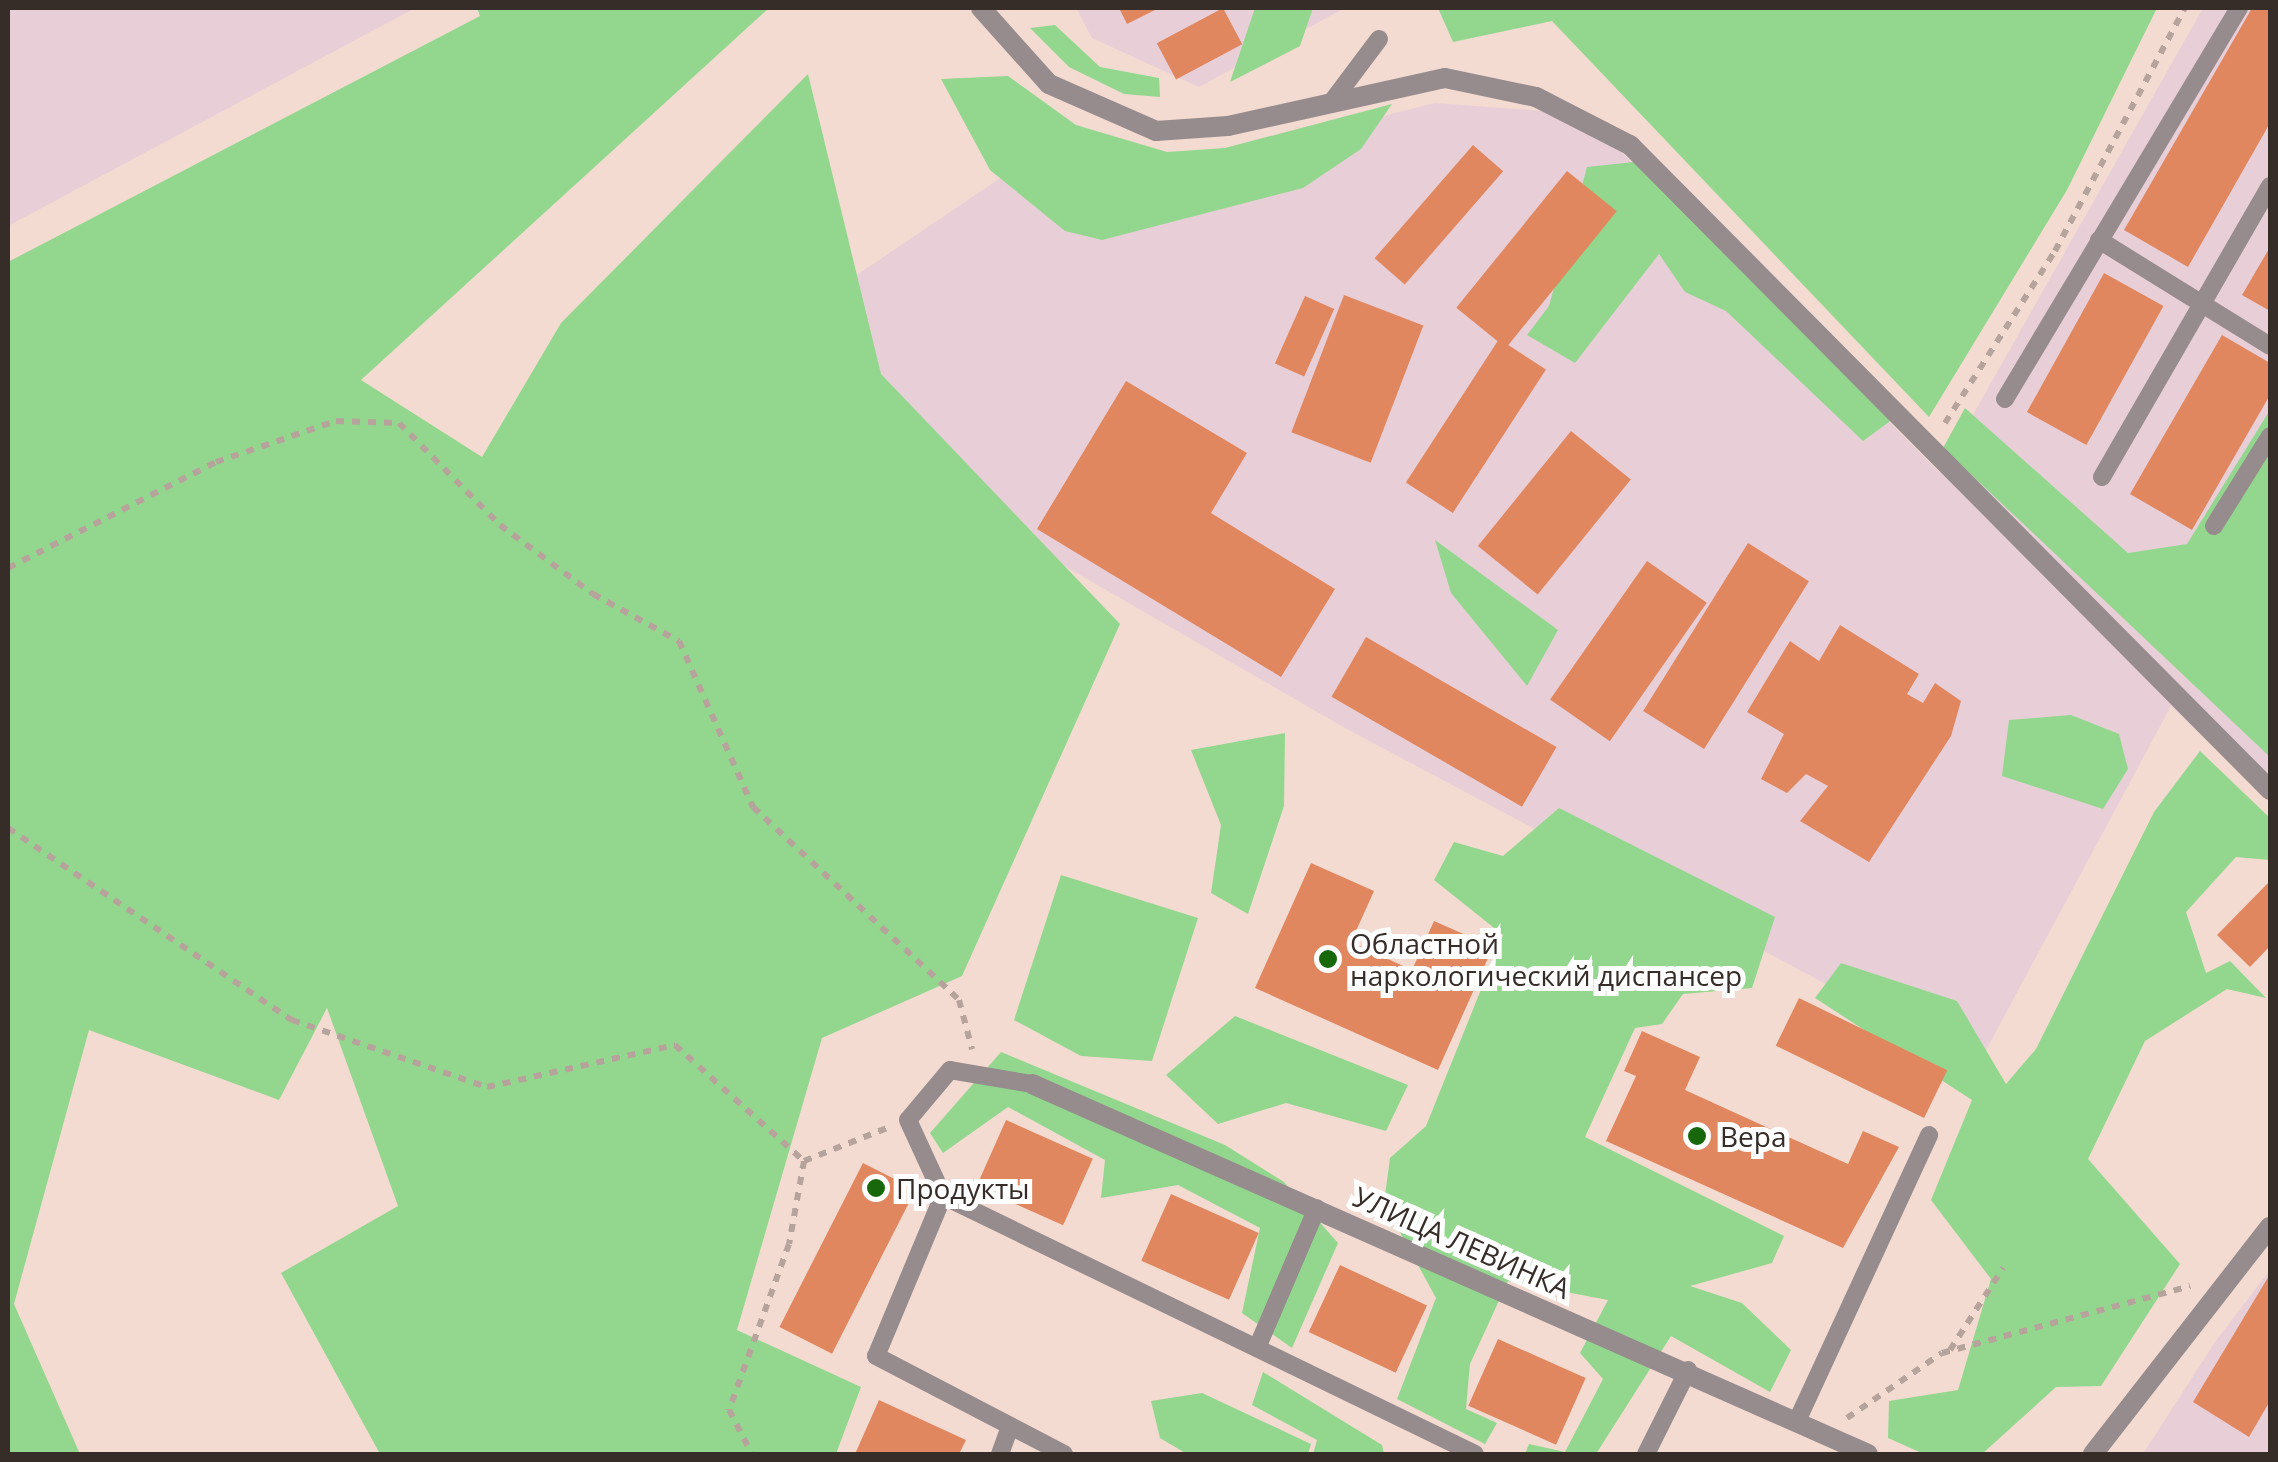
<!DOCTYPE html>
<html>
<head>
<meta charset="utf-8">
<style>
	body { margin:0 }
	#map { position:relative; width:2278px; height:1462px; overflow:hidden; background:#f3dbd1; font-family:"Open Sans",sans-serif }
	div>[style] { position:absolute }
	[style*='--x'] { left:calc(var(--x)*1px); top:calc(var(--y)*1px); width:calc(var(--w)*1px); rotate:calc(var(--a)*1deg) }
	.industrial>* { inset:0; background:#e8cfd7 }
	.green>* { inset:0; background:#93d78f }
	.building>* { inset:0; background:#e18760; transform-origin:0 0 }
	.path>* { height:6px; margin-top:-3px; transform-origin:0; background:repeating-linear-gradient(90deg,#b6a39b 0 8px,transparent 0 16px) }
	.lane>* { height:18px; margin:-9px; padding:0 9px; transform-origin:9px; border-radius:9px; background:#968b8d }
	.street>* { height:20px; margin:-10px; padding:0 10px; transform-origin:10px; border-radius:10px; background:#968b8d }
	.dots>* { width:28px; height:28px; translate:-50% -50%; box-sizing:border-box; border:5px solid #fff; border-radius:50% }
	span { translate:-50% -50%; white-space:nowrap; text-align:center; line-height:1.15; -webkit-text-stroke:10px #fff; paint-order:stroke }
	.poi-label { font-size:28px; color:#362d29 }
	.left { translate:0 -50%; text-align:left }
	.street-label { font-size:28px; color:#362d29 }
	.frame { position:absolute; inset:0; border:10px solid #362d29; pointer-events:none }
</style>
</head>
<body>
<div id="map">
	<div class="industrial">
		<div style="clip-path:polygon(8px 8px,415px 8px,8px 226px)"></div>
		<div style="clip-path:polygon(1076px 8px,1345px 8px,1199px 87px,1092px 38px)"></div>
		<div style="clip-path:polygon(2203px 8px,2270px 8px,2270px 802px,2171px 706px,1978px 1065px,1345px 728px,1009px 534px,817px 302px,1027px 160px,1129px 180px,1435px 103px,1584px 114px,1940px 473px)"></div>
		<div style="clip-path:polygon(2270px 1270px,2270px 1454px,2143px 1454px,2215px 1342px)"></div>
	</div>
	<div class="green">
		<div style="clip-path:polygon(477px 8px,769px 8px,361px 380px,482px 457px,561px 323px,808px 74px,881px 374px,1120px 624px,962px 976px,822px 1038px,737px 1330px,861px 1387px,836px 1454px,380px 1454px,281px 1273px,398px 1206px,327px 1008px,279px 1100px,89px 1030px,14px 1304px,80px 1454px,8px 1454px,8px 262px,480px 16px)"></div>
		<div style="clip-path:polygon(1255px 8px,1313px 8px,1300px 46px,1230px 82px)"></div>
		<div style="clip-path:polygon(1438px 8px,2157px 8px,2067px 190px,1929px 417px,1552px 21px,1453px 42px)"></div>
		<div style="clip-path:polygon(1055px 25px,1100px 67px,1159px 78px,1160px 97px,1124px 94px,1069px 67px,1030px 28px)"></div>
		<div style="clip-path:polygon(1008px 76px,1076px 125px,1167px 152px,1225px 148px,1392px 104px,1361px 149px,1303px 188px,1102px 240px,1065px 231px,990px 170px,941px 79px)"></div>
		<div style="clip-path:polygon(1643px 161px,1893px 419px,1863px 441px,1726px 311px,1685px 292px,1659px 254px,1575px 363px,1527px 335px,1549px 306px,1587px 167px)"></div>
		<div style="clip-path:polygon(1965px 408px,2128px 553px,2187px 544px,2270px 410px,2270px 757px,1943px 448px)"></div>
		<div style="clip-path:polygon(1435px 540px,1558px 630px,1527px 686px,1451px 593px)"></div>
		<div style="clip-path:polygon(2071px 715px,2119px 734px,2128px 769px,2103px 809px,2002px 776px,2009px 720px)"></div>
		<div style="clip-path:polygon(1285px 733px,1284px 806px,1248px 914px,1211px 893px,1221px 825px,1191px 750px)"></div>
		<div style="clip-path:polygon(2200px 751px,2270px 818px,2270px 860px,2236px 857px,2186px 912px,2206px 973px,2230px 961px,2266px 998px,2227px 989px,2145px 1041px,2088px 1159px,2180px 1264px,2101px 1386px,2056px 1387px,1982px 1454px,1924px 1454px,1888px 1438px,1889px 1401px,1958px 1390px,1991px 1279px,1931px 1200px,1972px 1100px,1815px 998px,1841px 963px,1957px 1001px,2006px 1084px,2036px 1049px,2154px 812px)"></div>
		<div style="clip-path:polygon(1559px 808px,1775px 917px,1752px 988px,1683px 994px,1662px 1024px,1635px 1028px,1585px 1137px,1784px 1236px,1772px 1263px,1690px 1286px,1742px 1303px,1791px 1350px,1770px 1392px,1671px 1336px,1596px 1454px,1525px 1454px,1529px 1444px,1565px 1452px,1603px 1379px,1580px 1353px,1608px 1300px,1508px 1281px,1470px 1364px,1466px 1409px,1497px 1423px,1485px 1444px,1397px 1399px,1436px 1298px,1384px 1203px,1390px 1158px,1426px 1126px,1503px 935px,1434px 880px,1454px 842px,1503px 856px)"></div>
		<div style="clip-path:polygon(1061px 875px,1198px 918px,1152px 1061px,1081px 1056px,1014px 1020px)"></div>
		<div style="clip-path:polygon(1235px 1016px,1408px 1085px,1386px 1131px,1286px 1103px,1218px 1124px,1166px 1075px)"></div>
		<div style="clip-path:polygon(1001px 1052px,1225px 1145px,1284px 1182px,1338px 1243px,1292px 1348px,1242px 1313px,1260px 1228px,1178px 1185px,1101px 1198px,1105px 1160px,1008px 1107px,943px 1153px,930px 1133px)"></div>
		<div style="clip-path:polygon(1263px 1372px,1382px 1445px,1384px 1454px,1313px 1454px,1317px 1440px,1252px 1405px)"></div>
		<div style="clip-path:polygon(1202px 1393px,1311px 1444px,1308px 1454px,1187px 1454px,1160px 1438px,1151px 1401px)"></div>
	</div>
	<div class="building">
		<div style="clip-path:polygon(1119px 8px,1159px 8px,1127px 24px)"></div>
		<div style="left:1223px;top:8px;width:41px;height:75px;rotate:62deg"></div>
		<div style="clip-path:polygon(2252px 8px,2270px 8px,2270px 123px,2188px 267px,2124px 230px)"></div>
		<div style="left:1473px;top:145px;width:40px;height:150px;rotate:41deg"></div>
		<div style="left:1567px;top:171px;width:64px;height:176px;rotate:39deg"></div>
		<div style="clip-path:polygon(2270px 247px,2270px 311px,2242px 295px)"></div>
		<div style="left:2104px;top:273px;width:68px;height:159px;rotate:29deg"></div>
		<div style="left:1344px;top:295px;width:85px;height:147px;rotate:21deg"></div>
		<div style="left:1305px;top:296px;width:32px;height:74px;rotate:24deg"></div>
		<div style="clip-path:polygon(2222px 335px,2270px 363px,2270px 395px,2192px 530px,2130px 494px)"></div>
		<div style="left:1499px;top:339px;width:56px;height:171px;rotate:33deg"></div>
		<div style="clip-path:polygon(1126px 381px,1247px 453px,1211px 513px,1335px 589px,1281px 677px,1037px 529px)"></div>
		<div style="left:1571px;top:431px;width:77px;height:148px;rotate:39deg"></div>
		<div style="left:1748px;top:543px;width:72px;height:198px;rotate:32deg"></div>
		<div style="left:1647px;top:561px;width:73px;height:169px;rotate:35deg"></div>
		<div style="clip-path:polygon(1840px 625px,1919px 674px,1907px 694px,1923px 703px,1935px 683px,1961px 701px,1951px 736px,1869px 862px,1800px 821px,1828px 786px,1806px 774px,1787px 793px,1761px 779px,1784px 734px,1747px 712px,1790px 641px,1819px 661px)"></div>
		<div style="left:1366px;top:637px;width:220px;height:69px;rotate:30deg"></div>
		<div style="clip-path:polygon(1311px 863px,1374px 891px,1351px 942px,1412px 970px,1434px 921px,1493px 947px,1438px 1070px,1255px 988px)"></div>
		<div style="clip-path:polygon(2270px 881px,2270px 946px,2250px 967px,2217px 935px)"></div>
		<div style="left:1799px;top:998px;width:165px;height:53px;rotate:26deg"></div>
		<div style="clip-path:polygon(1642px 1031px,1700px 1057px,1685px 1090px,1848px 1164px,1863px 1131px,1899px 1147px,1843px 1248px,1606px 1141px,1636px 1076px,1624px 1071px)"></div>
		<div style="left:1006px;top:1120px;width:95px;height:73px;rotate:24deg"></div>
		<div style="left:863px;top:1163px;width:59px;height:184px;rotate:27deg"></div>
		<div style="left:1171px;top:1194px;width:96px;height:73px;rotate:24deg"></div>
		<div style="left:1340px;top:1265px;width:96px;height:74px;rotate:25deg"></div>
		<div style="clip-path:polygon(2270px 1274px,2270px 1401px,2249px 1437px,2193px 1402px)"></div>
		<div style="left:1498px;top:1339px;width:96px;height:73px;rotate:24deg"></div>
		<div style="clip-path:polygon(879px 1400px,966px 1440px,959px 1454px,855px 1454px)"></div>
	</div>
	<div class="path">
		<div style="--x:1945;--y:423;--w:204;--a:-57.4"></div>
		<div style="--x:2055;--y:251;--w:276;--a:-61.9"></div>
		<div style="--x:8;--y:568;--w:233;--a:-27"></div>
		<div style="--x:216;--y:462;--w:127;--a:-18.9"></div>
		<div style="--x:336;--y:421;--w:63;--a:1.8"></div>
		<div style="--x:399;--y:423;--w:144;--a:45.3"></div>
		<div style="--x:500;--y:525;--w:116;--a:36.6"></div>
		<div style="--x:593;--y:594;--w:98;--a:28.7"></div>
		<div style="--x:679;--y:641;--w:182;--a:66"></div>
		<div style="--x:753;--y:807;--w:282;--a:43.1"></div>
		<div style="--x:959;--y:1000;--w:51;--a:75.1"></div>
		<div style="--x:8;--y:828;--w:343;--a:34.1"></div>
		<div style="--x:292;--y:1020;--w:206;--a:19"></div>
		<div style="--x:487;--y:1087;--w:193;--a:-12.6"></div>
		<div style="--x:675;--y:1045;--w:173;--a:42"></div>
		<div style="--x:804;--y:1161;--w:84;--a:100.2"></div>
		<div style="--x:789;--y:1244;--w:177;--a:109.9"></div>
		<div style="--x:729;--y:1410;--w:50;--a:62.4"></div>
		<div style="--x:804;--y:1161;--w:89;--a:-21.7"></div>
		<div style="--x:1950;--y:1350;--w:98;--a:-57.1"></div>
		<div style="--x:1847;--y:1418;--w:115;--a:-34.4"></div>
		<div style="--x:1942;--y:1353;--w:257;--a:-15.1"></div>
	</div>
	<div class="lane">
		<div style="--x:1331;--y:103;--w:80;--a:-53.1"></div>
		<div style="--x:2099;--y:240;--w:201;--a:31.8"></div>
		<div style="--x:2005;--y:399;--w:456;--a:-59.1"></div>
		<div style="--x:2102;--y:477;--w:336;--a:-60"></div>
		<div style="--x:2214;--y:526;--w:106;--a:-58.1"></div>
		<div style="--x:1032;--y:1084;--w:83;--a:-170.3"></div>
		<div style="--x:950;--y:1070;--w:65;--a:130"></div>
		<div style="--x:908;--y:1120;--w:84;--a:65.3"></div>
		<div style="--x:943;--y:1196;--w:173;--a:112.7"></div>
		<div style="--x:876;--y:1356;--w:212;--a:27.5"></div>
		<div style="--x:943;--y:1196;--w:591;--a:25.87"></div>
		<div style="--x:1257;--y:1348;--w:152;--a:-66.8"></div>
		<div style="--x:1797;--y:1421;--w:315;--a:-65.2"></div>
		<div style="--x:1000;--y:1454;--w:27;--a:-70"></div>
		<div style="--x:1646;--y:1454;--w:94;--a:-63.4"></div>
	</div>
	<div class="street">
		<div style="--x:981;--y:8;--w:102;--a:48.2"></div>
		<div style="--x:1049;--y:84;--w:117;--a:23.7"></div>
		<div style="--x:1156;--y:131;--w:72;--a:-4"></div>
		<div style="--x:1228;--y:126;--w:222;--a:-12.5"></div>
		<div style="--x:1445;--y:78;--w:93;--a:11.8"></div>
		<div style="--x:1536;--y:97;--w:106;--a:27.1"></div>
		<div style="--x:1630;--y:145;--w:909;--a:45.22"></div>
		<div style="--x:1032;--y:1084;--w:914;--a:23.87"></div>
		<div style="--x:2093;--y:1454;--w:288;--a:-52.1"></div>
	</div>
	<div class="dots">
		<div style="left:1328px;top:959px;background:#17680a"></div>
		<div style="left:1697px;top:1136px;background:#17680a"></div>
		<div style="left:876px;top:1188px;background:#17680a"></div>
	</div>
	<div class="poi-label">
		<span class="left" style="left:1350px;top:959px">Областной<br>наркологический диспансер</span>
		<span class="left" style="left:1720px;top:1136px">Вера</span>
		<span class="left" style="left:896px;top:1188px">Продукты</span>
	</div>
	<div class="street-label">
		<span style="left:1462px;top:1242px;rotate:24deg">УЛИЦА ЛЕВИНКА</span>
	</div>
	<div class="frame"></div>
</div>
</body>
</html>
